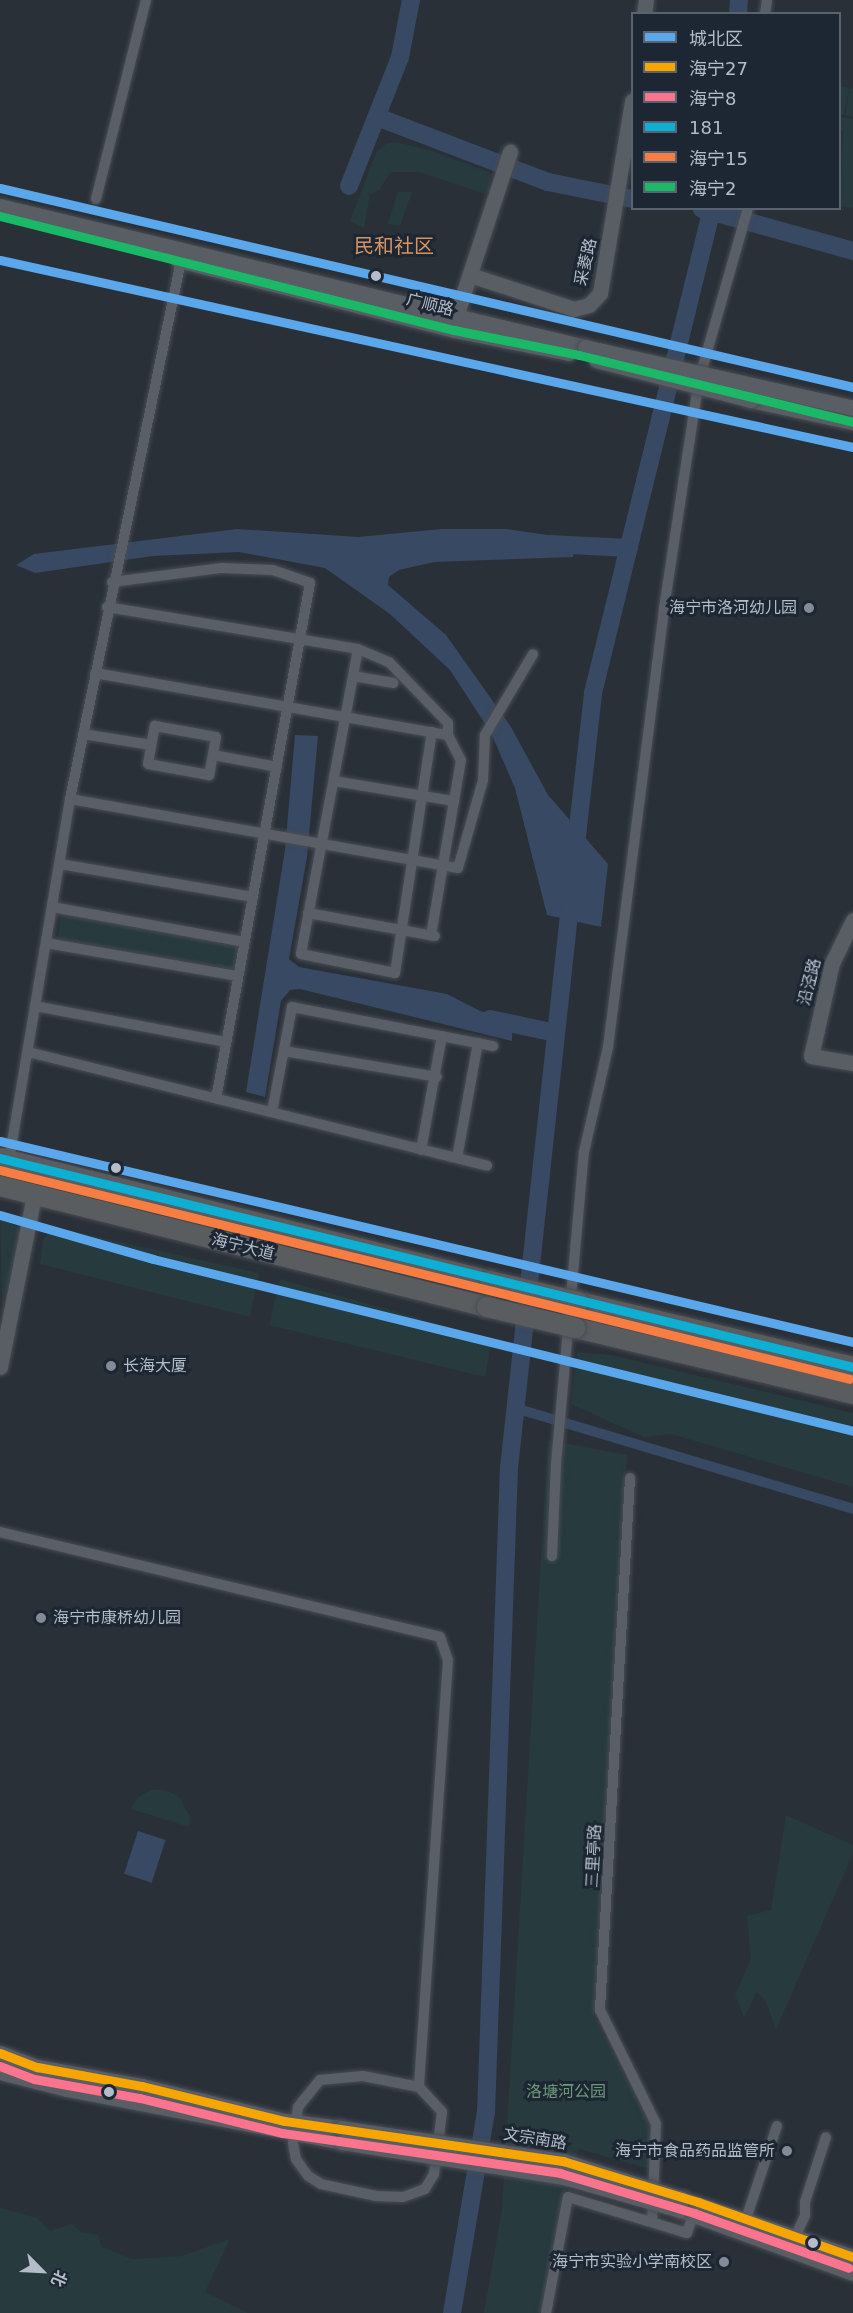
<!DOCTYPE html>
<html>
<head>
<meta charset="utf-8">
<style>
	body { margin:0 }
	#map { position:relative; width:853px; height:2313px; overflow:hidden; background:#2a3038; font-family:"DejaVu Sans","Noto Sans SC",sans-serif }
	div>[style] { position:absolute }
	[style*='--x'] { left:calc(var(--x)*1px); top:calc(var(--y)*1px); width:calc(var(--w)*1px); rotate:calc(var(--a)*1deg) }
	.green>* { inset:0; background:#273a3e; transform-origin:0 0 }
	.water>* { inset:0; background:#384963; transform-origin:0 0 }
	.canal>* { height:10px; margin:-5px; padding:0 5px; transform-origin:5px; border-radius:5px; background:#384963 }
	.river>* { height:18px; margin:-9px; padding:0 9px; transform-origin:9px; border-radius:9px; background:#384963 }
	.roads { filter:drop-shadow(0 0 2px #484c53) drop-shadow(0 0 2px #484c53) }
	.street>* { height:10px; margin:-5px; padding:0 5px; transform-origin:5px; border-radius:5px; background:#5a5e66 }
	.secondary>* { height:15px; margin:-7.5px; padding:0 7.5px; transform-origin:7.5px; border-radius:7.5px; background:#595d64 }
	.highway>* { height:20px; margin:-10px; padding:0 10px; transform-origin:10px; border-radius:10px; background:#5a5d60 }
	.bridges { filter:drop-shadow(0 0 2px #484c53) drop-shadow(0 0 2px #484c53) }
	.secondary-bridge>* { height:15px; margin:-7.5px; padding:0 7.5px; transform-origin:7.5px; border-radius:7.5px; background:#595d64 }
	.highway-bridge>* { height:20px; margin:-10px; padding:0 10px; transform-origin:10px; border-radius:10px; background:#5a5d60 }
	.bus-1>* { height:9px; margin:-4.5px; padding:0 4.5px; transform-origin:4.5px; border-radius:4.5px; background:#5aa8eb }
	.bus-2>* { height:9px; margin:-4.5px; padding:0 4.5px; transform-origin:4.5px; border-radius:4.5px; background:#f7a600 }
	.bus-3>* { height:9px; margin:-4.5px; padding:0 4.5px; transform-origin:4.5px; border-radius:4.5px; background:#fc738d }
	.bus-4>* { height:9px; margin:-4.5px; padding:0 4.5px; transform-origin:4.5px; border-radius:4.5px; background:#0dafd3 }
	.bus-5>* { height:9px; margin:-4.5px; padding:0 4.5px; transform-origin:4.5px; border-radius:4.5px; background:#f77d43 }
	.bus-6>* { height:9px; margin:-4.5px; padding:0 4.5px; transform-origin:4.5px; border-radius:4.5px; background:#1ab867 }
	.dots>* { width:16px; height:16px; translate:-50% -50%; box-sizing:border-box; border:3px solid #1d2633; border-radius:50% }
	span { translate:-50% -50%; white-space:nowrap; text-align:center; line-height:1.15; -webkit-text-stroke:6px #1d2633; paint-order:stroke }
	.street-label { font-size:16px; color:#b4bcc9 }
	.poi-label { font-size:16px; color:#b4bcc9 }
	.right { translate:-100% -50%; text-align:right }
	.left { translate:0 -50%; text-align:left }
	.park-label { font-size:16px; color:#6b9a76 }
	.quarter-label { font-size:20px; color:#d59563 }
	.legend { position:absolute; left:631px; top:12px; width:210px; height:198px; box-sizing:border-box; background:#1d2633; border:2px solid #59626f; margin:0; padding:8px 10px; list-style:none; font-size:18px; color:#b4bcc9 }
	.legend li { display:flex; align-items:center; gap:12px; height:30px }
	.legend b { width:30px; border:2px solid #59626f }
	.north { position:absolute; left:12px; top:2241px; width:60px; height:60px; -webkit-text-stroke:4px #1d2633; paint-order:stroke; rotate:114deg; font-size:16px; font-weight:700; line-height:24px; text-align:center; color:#b4bcc9 }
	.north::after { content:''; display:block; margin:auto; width:21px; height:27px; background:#b4bcc9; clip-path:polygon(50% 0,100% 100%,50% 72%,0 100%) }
</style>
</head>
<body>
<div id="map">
	<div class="green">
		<div style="clip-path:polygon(840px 86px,849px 88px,844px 115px,840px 114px)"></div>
		<div style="clip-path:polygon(850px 88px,853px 89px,853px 117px,845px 115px)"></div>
		<div style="clip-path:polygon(840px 117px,853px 119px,853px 208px,840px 206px,843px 131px,840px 130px)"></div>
		<div style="clip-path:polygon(396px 142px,429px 150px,491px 173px,489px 191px,485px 194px,420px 172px,391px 172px,379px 190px,370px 194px,364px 228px,350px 221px,376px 153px,387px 143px)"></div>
		<div style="clip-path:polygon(398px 192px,412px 192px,400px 226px,388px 224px)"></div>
		<div style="left:62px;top:912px;width:181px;height:27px;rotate:10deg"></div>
		<div style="clip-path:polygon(0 1216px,13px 1219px,20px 1232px,2px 1305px)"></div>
		<div style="clip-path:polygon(54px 1227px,259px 1273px,250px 1317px,40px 1264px,43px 1239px)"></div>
		<div style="clip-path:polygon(280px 1279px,492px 1339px,485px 1377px,269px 1325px)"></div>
		<div style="clip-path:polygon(577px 1352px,612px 1355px,853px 1413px,853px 1487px,671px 1434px,644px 1437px,571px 1404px)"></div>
		<div style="clip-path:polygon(548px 1440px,627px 1455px,594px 2017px,650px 2125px,650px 2169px,579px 2149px,563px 2198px,544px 2313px,484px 2313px,502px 2209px)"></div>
		<div style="clip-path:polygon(151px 1790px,165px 1790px,179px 1797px,191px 1818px,189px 1827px,131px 1809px,137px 1798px)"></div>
		<div style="clip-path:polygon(786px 1815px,853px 1845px,853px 1853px,776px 2030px,766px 2002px,757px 1992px,744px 2017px,735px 1995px,751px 1959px,747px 1916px,771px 1910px)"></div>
		<div style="clip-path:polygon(0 2208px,37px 2218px,50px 2231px,72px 2224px,81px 2232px,98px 2235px,102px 2247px,132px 2259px,182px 2256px,230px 2239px,205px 2292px,248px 2313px,0 2313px)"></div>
	</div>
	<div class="water">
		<div style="clip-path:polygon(237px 529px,358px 537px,442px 529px,506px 529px,575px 539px,573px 557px,434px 562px,399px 570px,389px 577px,388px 585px,446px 635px,511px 727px,548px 795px,608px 864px,601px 927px,547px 915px,515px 788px,491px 733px,450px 670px,390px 614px,325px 568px,239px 552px,153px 556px,35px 573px,16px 565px,34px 554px)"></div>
		<div style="clip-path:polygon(295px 735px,318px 736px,307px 857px,289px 959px,299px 967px,447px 994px,480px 1011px,512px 1019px,512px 1041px,300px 989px,290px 990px,281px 1001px,265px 1097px,246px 1092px,285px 850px)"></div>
		<div style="left:138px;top:1831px;width:29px;height:45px;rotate:18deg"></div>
	</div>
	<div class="canal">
		<div style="--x:515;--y:1408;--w:353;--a:16.6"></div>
	</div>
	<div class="river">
		<div style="--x:738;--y:14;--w:14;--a:-86"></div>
		<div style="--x:377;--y:117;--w:183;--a:20.8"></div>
		<div style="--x:548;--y:182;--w:86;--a:11.4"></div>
		<div style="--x:349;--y:186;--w:139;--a:-68.4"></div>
		<div style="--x:400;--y:57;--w:58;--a:-79.1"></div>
		<div style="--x:702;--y:209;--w:157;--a:15.5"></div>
		<div style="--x:550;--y:544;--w:79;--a:2.9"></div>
		<div style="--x:575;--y:854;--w:162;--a:-83.6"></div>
		<div style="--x:593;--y:693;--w:499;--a:-76.2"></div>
		<div style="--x:490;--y:1019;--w:67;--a:12"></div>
		<div style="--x:452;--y:2313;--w:203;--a:-80.4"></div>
		<div style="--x:486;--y:2113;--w:645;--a:-87.96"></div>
		<div style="--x:509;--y:1468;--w:575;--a:-83.81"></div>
	</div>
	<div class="roads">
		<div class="street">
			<div style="--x:765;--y:14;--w:14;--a:-82"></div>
			<div style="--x:96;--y:199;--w:205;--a:-75.9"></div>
			<div style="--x:112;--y:582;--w:111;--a:-7.3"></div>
			<div style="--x:222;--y:568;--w:51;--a:2.2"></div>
			<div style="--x:273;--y:570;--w:39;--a:19"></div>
			<div style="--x:310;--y:583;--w:524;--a:100.32"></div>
			<div style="--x:107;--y:607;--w:254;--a:9.5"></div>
			<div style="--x:358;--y:649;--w:34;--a:23"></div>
			<div style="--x:389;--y:662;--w:85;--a:46"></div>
			<div style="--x:448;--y:723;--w:12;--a:90"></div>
			<div style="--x:448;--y:735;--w:28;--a:63"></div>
			<div style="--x:461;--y:760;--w:178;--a:99.7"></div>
			<div style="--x:358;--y:649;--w:310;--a:100.6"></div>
			<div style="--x:301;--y:954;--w:96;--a:11.4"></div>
			<div style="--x:395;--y:973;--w:244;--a:-81.3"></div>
			<div style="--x:95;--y:673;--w:358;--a:10"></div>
			<div style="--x:353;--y:676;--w:41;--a:9.9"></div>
			<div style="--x:155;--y:726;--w:62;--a:10.2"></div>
			<div style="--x:216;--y:737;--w:39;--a:100"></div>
			<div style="--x:209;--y:775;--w:62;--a:-169.8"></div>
			<div style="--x:148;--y:764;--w:39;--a:-80"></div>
			<div style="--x:83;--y:734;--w:69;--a:9.2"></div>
			<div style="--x:213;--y:755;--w:65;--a:10.6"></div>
			<div style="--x:334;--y:781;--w:122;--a:9.5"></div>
			<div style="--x:70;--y:799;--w:394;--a:10.1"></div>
			<div style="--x:458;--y:868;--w:91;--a:-74.1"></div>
			<div style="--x:483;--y:780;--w:45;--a:-87.5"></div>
			<div style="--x:485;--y:735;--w:94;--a:-59.3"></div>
			<div style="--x:60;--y:864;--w:196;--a:9.7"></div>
			<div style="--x:52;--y:907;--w:195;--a:10.3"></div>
			<div style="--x:308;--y:913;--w:129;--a:10.3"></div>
			<div style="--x:46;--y:943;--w:195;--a:9.8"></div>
			<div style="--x:35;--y:1006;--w:194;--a:10.7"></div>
			<div style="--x:284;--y:1051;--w:155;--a:9.6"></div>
			<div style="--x:28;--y:1052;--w:473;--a:13.9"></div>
			<div style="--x:272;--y:1112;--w:107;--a:-79.2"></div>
			<div style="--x:292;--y:1007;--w:205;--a:11"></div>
			<div style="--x:421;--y:1150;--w:116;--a:-79.6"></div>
			<div style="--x:457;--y:1158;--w:117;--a:-79.7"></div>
			<div style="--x:9;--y:1160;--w:366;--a:-80.4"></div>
			<div style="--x:70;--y:799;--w:554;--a:-78.35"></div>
			<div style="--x:630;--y:1478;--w:533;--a:93.23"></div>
			<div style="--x:600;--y:2010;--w:127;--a:63.8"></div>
			<div style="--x:656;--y:2124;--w:98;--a:92.3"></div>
			<div style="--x:0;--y:1532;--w:452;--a:13.4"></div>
			<div style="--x:440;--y:1637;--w:24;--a:71"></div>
			<div style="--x:448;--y:1660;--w:428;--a:93.9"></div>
			<div style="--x:419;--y:2087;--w:34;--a:47"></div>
			<div style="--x:442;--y:2112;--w:63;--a:97.4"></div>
			<div style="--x:434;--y:2174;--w:17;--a:121"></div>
			<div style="--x:425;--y:2189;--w:23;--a:160"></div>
			<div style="--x:403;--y:2197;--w:27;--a:-178"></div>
			<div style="--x:376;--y:2196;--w:56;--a:-167.7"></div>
			<div style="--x:321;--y:2184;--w:15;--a:-148"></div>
			<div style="--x:308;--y:2176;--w:21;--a:-125"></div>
			<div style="--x:296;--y:2159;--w:16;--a:-101"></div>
			<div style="--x:293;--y:2143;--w:36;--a:-82"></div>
			<div style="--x:298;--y:2107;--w:35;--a:-51"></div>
			<div style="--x:320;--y:2080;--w:43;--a:-5.3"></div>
			<div style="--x:363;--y:2076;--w:57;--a:11.1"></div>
			<div style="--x:552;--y:1556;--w:92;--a:-87.5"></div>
			<div style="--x:556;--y:1464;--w:313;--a:-84.9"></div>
			<div style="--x:584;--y:1152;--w:108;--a:-77.1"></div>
			<div style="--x:608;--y:1047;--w:443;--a:-82.7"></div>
			<div style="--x:664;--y:608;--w:231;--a:-81.3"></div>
			<div style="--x:699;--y:380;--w:179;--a:-74.1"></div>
			<div style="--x:746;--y:2219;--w:98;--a:-71.6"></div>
			<div style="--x:795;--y:2237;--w:23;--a:-65"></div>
			<div style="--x:805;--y:2216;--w:14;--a:-90"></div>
			<div style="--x:805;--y:2202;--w:68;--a:-72.1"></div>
			<div style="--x:546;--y:2313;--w:118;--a:-79.3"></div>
			<div style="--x:568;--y:2197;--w:124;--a:16.8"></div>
			<div style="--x:687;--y:2233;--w:24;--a:-71"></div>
		</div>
		<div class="secondary">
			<div style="--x:644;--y:14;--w:14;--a:-82"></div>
			<div style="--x:0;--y:206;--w:602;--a:13.55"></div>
			<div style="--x:178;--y:260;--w:285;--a:14.2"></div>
			<div style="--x:454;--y:330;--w:117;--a:11.3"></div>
			<div style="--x:470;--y:275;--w:109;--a:18.1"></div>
			<div style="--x:574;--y:309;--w:16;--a:-15"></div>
			<div style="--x:589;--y:305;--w:16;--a:-47"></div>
			<div style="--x:600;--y:293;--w:195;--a:-80.5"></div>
			<div style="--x:456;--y:316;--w:173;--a:-71.8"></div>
			<div style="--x:751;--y:400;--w:104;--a:12.2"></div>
			<div style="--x:853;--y:920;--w:48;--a:116"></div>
			<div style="--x:832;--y:963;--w:95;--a:102.7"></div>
			<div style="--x:811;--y:1056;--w:43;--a:9.5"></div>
			<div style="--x:0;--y:1367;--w:175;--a:-78.8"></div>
			<div style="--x:0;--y:2053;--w:40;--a:21"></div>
			<div style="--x:37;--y:2067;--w:107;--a:10.3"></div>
			<div style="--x:142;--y:2086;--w:147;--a:13.8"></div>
			<div style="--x:285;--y:2121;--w:56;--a:7.1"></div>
			<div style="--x:0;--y:2072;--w:69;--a:14.2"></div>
			<div style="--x:67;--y:2089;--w:280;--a:10.9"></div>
			<div style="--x:683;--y:2199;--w:180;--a:18.8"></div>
			<div style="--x:680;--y:2210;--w:184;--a:20"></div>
		</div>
		<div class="highway">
			<div style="--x:0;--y:1158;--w:505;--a:14.09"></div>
			<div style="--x:0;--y:1186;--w:502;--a:13.95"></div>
			<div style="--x:579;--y:1302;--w:282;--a:13.3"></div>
			<div style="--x:576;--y:1328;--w:285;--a:13.4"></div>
		</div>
	</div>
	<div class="bridges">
		<div class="secondary-bridge">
			<div style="--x:585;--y:347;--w:275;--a:12.8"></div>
			<div style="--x:596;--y:360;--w:160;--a:14.5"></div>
			<div style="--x:341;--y:2128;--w:224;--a:8.5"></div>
			<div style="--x:563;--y:2161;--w:126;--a:17.6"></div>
			<div style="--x:342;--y:2142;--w:225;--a:9"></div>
			<div style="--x:564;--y:2177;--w:121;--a:15.9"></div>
		</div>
		<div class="highway-bridge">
			<div style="--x:490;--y:1281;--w:91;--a:13.3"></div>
			<div style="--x:487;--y:1307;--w:91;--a:13.3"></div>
		</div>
	</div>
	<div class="bus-1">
		<div style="--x:0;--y:188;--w:876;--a:13.13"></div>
		<div style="--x:0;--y:260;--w:873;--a:12.37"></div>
		<div style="--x:0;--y:1141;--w:876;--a:13.26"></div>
		<div style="--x:0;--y:1215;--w:159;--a:16"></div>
		<div style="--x:153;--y:1259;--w:721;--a:13.8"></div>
	</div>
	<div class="bus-2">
		<div style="--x:0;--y:2053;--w:40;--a:21"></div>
		<div style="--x:37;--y:2067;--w:107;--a:10.3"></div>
		<div style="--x:142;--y:2086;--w:147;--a:13.8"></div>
		<div style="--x:285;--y:2121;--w:281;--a:8.2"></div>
		<div style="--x:563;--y:2161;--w:141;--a:16.9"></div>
		<div style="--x:698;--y:2202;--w:164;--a:19.5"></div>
	</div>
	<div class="bus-3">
		<div style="--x:0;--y:2066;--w:36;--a:21"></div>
		<div style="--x:34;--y:2079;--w:108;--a:10.2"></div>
		<div style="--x:140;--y:2098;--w:147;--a:13.8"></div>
		<div style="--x:283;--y:2133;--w:280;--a:8.2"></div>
		<div style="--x:560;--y:2173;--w:140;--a:16.6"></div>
		<div style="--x:694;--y:2213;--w:164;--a:19.5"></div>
	</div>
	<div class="bus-4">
		<div style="--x:0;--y:1158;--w:878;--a:13.77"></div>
	</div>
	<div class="bus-5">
		<div style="--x:0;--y:1170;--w:875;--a:13.81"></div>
	</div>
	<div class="bus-6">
		<div style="--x:0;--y:216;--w:468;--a:14.1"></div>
		<div style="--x:454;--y:330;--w:127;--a:11.3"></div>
		<div style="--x:579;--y:355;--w:282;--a:13.7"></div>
	</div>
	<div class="dots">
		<div style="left:376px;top:276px;background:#b4bcc9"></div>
		<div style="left:809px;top:608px;background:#848b96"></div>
		<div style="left:116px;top:1168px;background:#b4bcc9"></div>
		<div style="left:111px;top:1366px;background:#848b96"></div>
		<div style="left:41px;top:1618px;background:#848b96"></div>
		<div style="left:109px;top:2092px;background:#b4bcc9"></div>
		<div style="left:787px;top:2151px;background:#848b96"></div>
		<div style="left:813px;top:2243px;background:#b4bcc9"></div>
		<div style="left:724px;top:2262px;background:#848b96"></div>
	</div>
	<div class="street-label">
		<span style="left:586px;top:262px;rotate:-77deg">采菱路</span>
		<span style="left:430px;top:305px;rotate:14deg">广顺路</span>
		<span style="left:810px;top:982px;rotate:-76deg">沿泾路</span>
		<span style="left:243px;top:1247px;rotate:14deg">海宁大道</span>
		<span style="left:594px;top:1856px;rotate:-87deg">三里亭路</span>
		<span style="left:535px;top:2139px;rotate:9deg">文宗南路</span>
	</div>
	<div class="poi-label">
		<span class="right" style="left:797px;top:608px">海宁市洛河幼儿园</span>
		<span class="left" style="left:123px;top:1366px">长海大厦</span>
		<span class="left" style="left:53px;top:1618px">海宁市康桥幼儿园</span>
		<span class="right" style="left:775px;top:2151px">海宁市食品药品监管所</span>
		<span class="right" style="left:712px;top:2262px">海宁市实验小学南校区</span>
	</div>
	<div class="park-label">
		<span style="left:566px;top:2092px">洛塘河公园</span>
	</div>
	<div class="quarter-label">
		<span style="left:394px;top:246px">民和社区</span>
	</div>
	<ul class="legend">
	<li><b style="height:8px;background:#5aa8eb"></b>城北区</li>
	<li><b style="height:8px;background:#f7a600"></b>海宁27</li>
	<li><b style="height:8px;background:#fc738d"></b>海宁8</li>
	<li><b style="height:8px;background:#0dafd3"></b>181</li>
	<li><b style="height:8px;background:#f77d43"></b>海宁15</li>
	<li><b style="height:8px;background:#1ab867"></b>海宁2</li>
	</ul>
	<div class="north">北</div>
</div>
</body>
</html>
